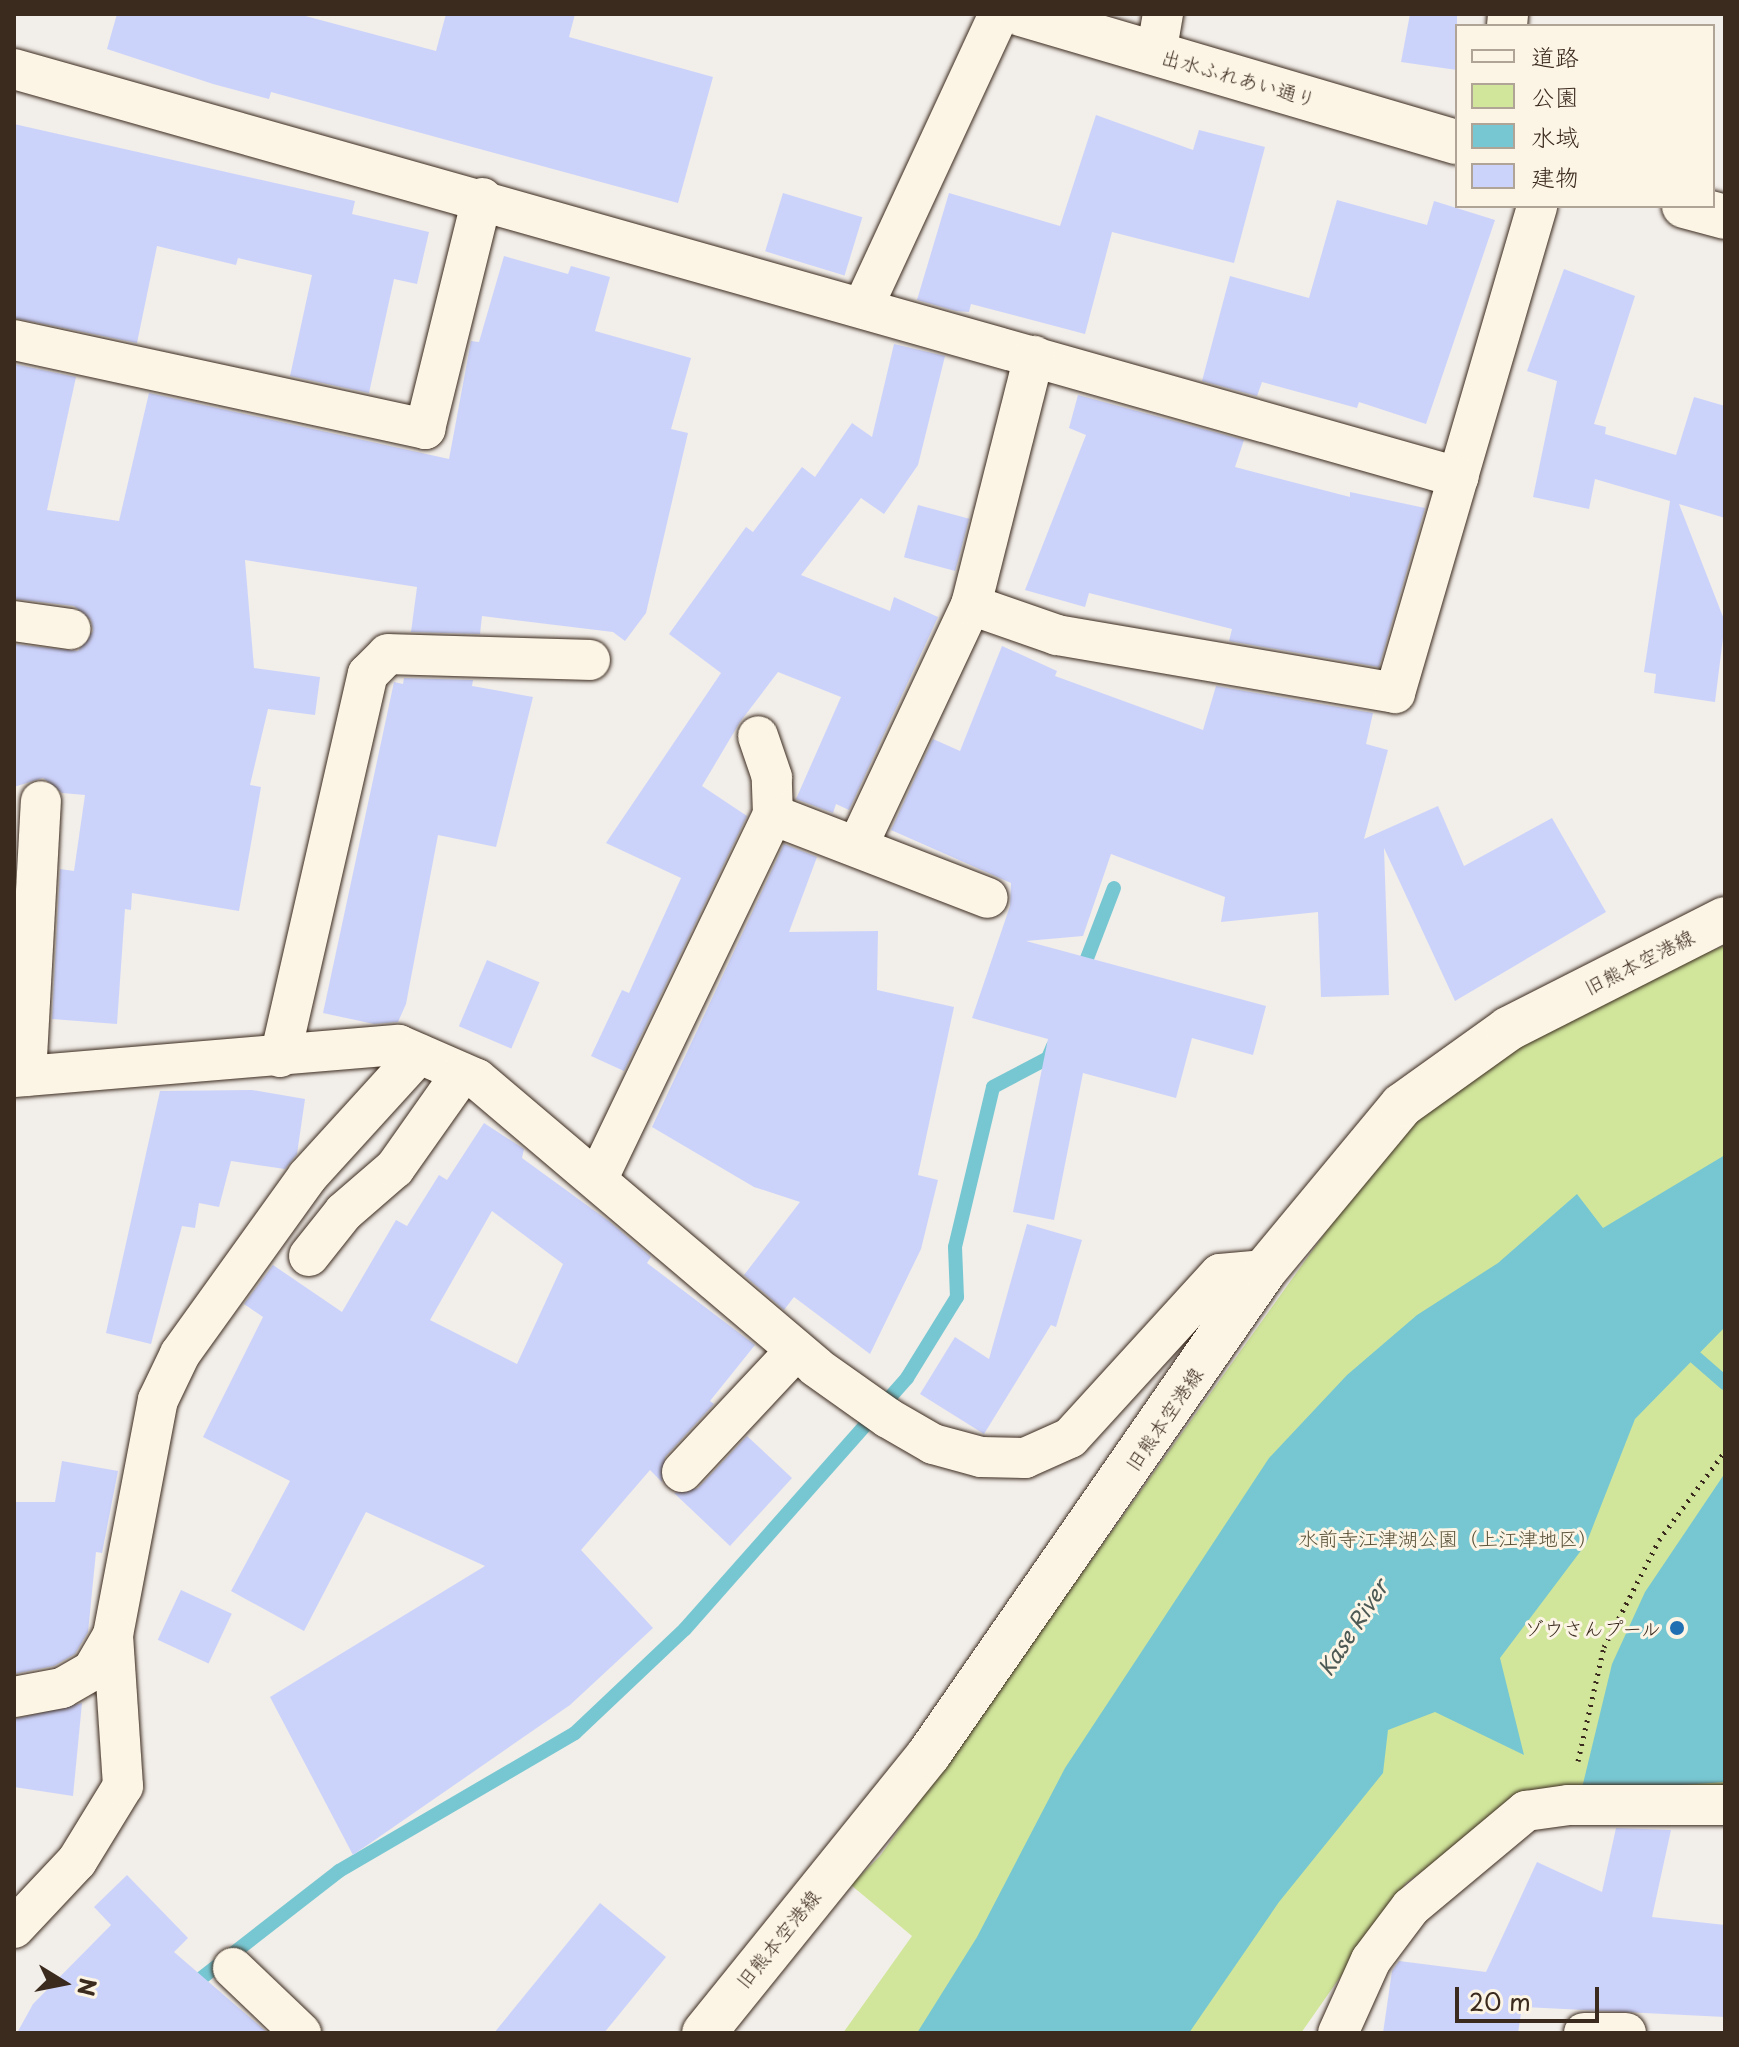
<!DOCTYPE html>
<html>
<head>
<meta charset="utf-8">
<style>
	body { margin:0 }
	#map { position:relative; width:1739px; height:2047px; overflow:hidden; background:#f2eee9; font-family:"Playpen Sans","Klee One",sans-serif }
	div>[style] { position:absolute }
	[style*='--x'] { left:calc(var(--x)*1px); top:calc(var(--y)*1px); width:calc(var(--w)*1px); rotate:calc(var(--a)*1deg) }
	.green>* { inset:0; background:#d1e69b }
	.water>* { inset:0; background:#77c7d2 }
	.stream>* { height:14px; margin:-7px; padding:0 7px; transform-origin:7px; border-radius:7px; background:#77c7d2 }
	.building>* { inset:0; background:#ccd3fb; transform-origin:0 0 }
	.path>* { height:5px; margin-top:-2.5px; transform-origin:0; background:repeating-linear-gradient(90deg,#3b2a1e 0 2px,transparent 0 8px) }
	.roads { filter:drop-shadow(0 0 2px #3b2a1e) drop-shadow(0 0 2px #3b2a1e) }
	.minor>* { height:40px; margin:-20px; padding:0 20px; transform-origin:20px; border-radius:20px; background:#fcf5e5 }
	.tertiary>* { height:44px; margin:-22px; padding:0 22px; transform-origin:22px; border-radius:22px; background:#fcf5e5 }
	.secondary>* { height:44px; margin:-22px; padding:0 22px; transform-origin:22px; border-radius:22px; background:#fcf5e5 }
	.dots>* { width:22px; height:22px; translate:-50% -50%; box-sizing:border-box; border:4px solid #fcf5e5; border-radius:50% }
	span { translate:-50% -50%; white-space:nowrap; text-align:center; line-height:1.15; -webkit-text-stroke:6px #fcf5e5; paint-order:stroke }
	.street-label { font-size:20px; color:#3b2a1e }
	.park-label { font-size:20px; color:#595037 }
	.poi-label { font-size:20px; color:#3b2a1e }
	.right { translate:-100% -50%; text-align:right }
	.water-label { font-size:22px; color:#4d5954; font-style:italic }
	.frame { position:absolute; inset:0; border:16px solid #3b2a1e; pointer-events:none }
	.legend { position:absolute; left:1455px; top:24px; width:260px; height:184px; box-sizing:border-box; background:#fcf5e5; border:2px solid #afa495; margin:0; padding:10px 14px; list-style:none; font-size:24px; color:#3b2a1e }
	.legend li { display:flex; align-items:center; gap:16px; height:40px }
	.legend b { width:40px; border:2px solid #afa495 }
	.north { position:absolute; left:24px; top:1943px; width:80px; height:80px; -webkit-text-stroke:6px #fcf5e5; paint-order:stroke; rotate:100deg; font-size:22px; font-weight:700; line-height:32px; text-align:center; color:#3b2a1e }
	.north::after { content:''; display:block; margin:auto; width:28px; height:36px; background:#3b2a1e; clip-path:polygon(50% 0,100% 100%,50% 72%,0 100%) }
	.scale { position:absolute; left:1455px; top:1987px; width:144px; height:36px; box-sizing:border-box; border:4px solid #3b2a1e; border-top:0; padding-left:10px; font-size:24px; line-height:28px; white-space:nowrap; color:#3b2a1e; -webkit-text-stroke:6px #fcf5e5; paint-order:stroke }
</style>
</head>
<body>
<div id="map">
	<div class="green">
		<div style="clip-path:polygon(1725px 945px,1725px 1785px,1506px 1811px,1406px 1883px,1301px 2033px,843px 2033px,912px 1936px,851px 1885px,880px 1856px,1362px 1181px,1439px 1087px,1513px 1036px)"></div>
	</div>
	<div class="water">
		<div style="clip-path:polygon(1725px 1155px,1725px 1327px,1635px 1419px,1586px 1544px,1500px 1658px,1524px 1755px,1435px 1712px,1388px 1730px,1383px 1773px,1279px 1902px,1189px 2033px,917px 2033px,977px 1937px,1065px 1768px,1269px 1458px,1347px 1375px,1417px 1315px,1498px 1263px,1577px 1194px,1603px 1228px)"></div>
		<div style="clip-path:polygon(1725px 1473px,1725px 1782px,1581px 1792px,1612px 1664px,1645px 1592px)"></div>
	</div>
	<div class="stream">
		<div style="--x:1081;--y:974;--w:92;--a:-69"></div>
		<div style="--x:1695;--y:1357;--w:40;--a:41"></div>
		<div style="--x:190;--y:1987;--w:189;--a:-37.9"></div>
		<div style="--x:339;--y:1871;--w:273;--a:-30.3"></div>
		<div style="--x:575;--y:1733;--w:151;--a:-43.4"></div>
		<div style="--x:685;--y:1629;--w:335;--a:-48.5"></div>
		<div style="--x:907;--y:1378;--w:95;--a:-58.3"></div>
		<div style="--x:957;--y:1297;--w:50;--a:-92.3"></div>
		<div style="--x:955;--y:1247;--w:164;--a:-76.6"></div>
		<div style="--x:993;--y:1087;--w:62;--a:-27.8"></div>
		<div style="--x:1048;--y:1058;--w:13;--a:-67"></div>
	</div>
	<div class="building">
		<div style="clip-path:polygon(117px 14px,298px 14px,436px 51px,446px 14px,575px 14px,569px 37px,713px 77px,678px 203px,271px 92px,269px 99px,213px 84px,107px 49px)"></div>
		<div style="clip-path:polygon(1410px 14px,1457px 14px,1457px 70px,1401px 62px)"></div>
		<div style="clip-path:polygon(1096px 115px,1193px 150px,1199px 130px,1265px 147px,1234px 263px,1112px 232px,1085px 334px,971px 304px,969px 312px,956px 311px,917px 300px,949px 193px,1060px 226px)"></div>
		<div style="clip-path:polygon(14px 124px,355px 201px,352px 214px,429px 232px,417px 284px,394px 279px,369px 393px,290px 376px,312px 275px,238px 258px,236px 265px,157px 246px,137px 343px,14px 318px)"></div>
		<div style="left:783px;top:193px;width:83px;height:61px;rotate:17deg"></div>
		<div style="clip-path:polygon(1337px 200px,1427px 225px,1434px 201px,1495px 220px,1426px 424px,1359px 402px,1357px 408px,1262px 382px,1257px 396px,1202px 381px,1230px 276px,1309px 298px)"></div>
		<div style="clip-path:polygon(504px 256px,568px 274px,571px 266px,610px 277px,595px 331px,691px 358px,671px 429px,688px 433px,646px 613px,625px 641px,613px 632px,482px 616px,480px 634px,411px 632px,417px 587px,245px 560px,254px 668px,320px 677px,315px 715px,268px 709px,250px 785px,261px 787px,239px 911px,132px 893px,131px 910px,125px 909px,117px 1024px,52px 1019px,60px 869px,74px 871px,85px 795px,62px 793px,43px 778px,14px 787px,14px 644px,78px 651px,93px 631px,91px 620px,74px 606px,14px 599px,14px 364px,76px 377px,47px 510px,119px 521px,149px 393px,449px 459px,471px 341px,479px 342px)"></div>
		<div style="clip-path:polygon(1564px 269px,1635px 296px,1594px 424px,1606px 427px,1605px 434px,1676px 455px,1694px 397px,1725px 406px,1725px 518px,1679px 504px,1725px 622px,1715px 702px,1654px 693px,1656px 674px,1644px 672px,1670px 501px,1595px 479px,1589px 509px,1533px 497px,1557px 381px,1527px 371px)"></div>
		<div style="clip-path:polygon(894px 344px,945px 356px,918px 465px,884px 514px,861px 498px,801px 575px,890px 611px,894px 597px,938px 617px,849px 810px,836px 804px,833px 813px,796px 799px,841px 697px,778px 672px,740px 722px,702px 786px,747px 816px,624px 1071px,591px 1056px,622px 990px,629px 993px,681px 878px,606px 843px,721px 673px,669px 634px,746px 527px,753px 532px,802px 467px,815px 477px,852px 423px,872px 437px)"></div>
		<div style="clip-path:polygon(1078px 395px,1244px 440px,1235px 467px,1350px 497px,1350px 492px,1425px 508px,1379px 667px,1229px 641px,1232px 629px,1089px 593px,1085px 607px,1025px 590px,1086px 435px,1069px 428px)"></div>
		<div style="left:918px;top:505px;width:53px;height:54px;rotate:15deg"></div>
		<div style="clip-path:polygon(1002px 646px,1057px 671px,1055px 676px,1203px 730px,1216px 686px,1373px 713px,1366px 744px,1388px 750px,1364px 839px,1438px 806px,1464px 866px,1552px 818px,1606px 912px,1455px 1001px,1384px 848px,1389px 995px,1321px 997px,1318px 912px,1221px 922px,1225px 897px,1111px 854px,1083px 936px,1026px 941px,1266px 1006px,1253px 1055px,1192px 1038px,1176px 1098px,1083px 1073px,1054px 1220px,1013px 1212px,1048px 1039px,972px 1018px,1010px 906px,1011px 883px,891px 830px,933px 739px,960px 751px)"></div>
		<div style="clip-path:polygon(404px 678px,473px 680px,472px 686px,533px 697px,496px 847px,438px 835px,406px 1004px,398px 1022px,374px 1024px,323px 1013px,394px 682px,403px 684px)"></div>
		<div style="clip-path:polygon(784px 844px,817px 857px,789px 932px,878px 931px,877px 990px,954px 1007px,918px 1175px,938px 1180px,921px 1249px,870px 1354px,794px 1297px,784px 1310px,744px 1275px,800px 1202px,754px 1187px,652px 1127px)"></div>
		<div style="left:487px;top:960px;width:57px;height:72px;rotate:23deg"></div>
		<div style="clip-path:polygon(252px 1090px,305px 1099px,297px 1154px,285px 1169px,231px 1161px,219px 1207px,199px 1203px,195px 1228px,182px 1226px,151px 1344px,106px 1333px,160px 1091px)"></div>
		<div style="clip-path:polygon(evenodd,484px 1123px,524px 1149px,522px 1158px,610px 1222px,651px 1257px,647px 1263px,755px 1345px,710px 1401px,714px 1404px,665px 1457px,662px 1482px,650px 1470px,581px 1550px,653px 1628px,570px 1705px,353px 1855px,270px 1697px,485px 1566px,366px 1512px,304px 1631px,231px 1591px,290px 1481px,203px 1437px,263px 1317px,244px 1304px,273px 1265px,342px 1312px,396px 1220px,407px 1226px,439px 1175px,447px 1180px,484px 1123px,492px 1211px,563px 1264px,517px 1364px,430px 1320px,492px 1211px)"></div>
		<div style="clip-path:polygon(1027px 1224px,1082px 1240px,1056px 1327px,1051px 1325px,984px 1434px,920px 1394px,955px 1337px,989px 1359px)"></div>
		<div style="clip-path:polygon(747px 1436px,792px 1478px,730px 1546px,674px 1493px,698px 1488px)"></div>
		<div style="clip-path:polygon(62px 1461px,118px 1471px,102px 1553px,96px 1552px,88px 1632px,75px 1654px,54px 1666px,14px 1674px,14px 1502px,55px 1502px)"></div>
		<div style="left:181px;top:1590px;width:56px;height:55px;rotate:25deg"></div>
		<div style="clip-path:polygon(82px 1703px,73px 1796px,14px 1787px,14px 1719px)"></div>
		<div style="clip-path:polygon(1616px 1828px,1671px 1830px,1652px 1917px,1725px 1925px,1725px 2017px,1522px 2007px,1518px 2033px,1383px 2033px,1392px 1971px,1399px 1961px,1486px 1972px,1537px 1862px,1602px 1892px)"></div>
		<div style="clip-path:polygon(127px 1875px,188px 1938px,174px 1952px,268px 2033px,17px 2033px,33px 2004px,111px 1925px,94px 1907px)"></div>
		<div style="clip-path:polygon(600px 1903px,666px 1957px,604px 2033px,494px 2033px)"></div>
	</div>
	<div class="path">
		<div style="--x:1578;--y:1761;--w:117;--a:-77.2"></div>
		<div style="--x:1604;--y:1647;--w:120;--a:-62.8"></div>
		<div style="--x:1659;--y:1540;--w:111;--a:-53.4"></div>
	</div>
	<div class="roads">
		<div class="minor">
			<div style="--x:1507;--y:26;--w:12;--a:-85"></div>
			<div style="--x:1156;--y:54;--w:41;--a:-80.1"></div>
			<div style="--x:14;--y:69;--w:1501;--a:15.78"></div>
			<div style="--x:1458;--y:477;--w:282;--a:-73.7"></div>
			<div style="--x:863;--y:307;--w:323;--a:-65.1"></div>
			<div style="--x:14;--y:340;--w:421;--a:12.2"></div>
			<div style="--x:425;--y:429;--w:238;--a:-76.1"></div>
			<div style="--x:971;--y:605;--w:91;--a:19.2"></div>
			<div style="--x:1057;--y:635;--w:343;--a:9.7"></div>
			<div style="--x:1395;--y:693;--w:225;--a:-73.7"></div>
			<div style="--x:14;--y:621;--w:57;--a:8.1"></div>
			<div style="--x:773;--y:815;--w:230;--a:21.1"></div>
			<div style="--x:858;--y:845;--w:265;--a:-64.8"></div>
			<div style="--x:971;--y:605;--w:257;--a:-75.8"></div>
			<div style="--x:280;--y:1057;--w:393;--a:-77.1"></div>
			<div style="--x:368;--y:674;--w:28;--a:-45"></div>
			<div style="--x:388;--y:654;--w:202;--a:1.7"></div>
			<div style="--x:26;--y:1076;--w:275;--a:-86.9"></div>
			<div style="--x:14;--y:1077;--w:386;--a:-4.8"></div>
			<div style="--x:399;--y:1045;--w:85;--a:23.6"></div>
			<div style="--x:477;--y:1079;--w:445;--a:40.3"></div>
			<div style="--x:816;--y:1367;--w:88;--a:35.3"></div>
			<div style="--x:888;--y:1418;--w:52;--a:30"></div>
			<div style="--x:933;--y:1444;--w:50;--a:15.2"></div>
			<div style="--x:981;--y:1457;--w:44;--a:1.3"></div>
			<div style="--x:1025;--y:1458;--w:49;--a:-24"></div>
			<div style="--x:1070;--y:1438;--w:222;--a:-47.6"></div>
			<div style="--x:1220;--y:1274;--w:45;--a:-5.1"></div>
			<div style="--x:597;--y:1180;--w:405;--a:-64.3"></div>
			<div style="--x:773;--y:815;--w:38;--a:-92"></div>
			<div style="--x:772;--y:777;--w:43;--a:-108.9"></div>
			<div style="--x:309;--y:1256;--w:56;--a:-51.5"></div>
			<div style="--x:344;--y:1212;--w:67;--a:-40.8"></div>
			<div style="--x:395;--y:1168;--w:116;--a:-54.8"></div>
			<div style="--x:682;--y:1472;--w:167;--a:-46.9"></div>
			<div style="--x:14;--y:1697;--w:49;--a:-10.6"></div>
			<div style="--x:62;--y:1688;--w:34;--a:-30"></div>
			<div style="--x:92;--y:1671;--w:42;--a:-59.7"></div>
			<div style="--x:113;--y:1635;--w:239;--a:-79.2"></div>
			<div style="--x:158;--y:1400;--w:51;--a:-64.4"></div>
			<div style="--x:180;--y:1354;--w:218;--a:-54.3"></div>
			<div style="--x:307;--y:1177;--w:166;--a:-47.7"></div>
			<div style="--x:14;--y:1928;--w:92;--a:-46.8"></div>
			<div style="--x:77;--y:1861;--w:88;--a:-58.5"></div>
			<div style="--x:123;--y:1786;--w:151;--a:-93.8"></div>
			<div style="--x:233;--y:1968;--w:94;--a:43.7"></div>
			<div style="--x:1338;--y:2033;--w:80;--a:-65.7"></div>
			<div style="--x:1371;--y:1960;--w:66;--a:-53"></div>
			<div style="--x:1411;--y:1907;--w:150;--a:-39.9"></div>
			<div style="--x:1526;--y:1811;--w:42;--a:-8.1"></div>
			<div style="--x:1568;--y:1805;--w:157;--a:0"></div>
			<div style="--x:1584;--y:2033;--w:42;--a:0"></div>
		</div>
		<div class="tertiary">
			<div style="--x:704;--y:2033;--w:358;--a:-51.1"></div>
			<div style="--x:929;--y:1754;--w:589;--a:-55.23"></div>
			<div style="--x:1265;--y:1270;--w:214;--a:-50.3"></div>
			<div style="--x:1402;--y:1105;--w:130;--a:-35.6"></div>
			<div style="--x:1508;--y:1029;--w:243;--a:-26.9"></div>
		</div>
		<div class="secondary">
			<div style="--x:1021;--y:14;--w:454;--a:16.4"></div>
			<div style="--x:1684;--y:206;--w:42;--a:15"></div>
		</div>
	</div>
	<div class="dots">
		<div style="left:1677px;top:1628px;background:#1f6fb2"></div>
	</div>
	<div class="street-label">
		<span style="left:1239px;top:78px;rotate:16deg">出水ふれあい通り</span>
		<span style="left:1639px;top:962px;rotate:-27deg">旧熊本空港線</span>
		<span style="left:1164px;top:1419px;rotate:-56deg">旧熊本空港線</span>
		<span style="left:778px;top:1939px;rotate:-51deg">旧熊本空港線</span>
	</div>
	<div class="park-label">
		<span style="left:1448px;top:1538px">水前寺江津湖公園（上江津地区）</span>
	</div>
	<div class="poi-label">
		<span class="right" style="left:1661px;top:1628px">ゾウさんプール</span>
	</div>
	<div class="water-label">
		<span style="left:1352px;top:1627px;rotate:-57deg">Kase River</span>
	</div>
	<div class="frame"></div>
	<ul class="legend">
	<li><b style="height:10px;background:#fcf5e5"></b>道路</li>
	<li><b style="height:22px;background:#d1e69b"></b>公園</li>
	<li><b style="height:22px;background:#77c7d2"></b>水域</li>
	<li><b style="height:22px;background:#ccd3fb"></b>建物</li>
	</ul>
	<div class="north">N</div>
	<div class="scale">20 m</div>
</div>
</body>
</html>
